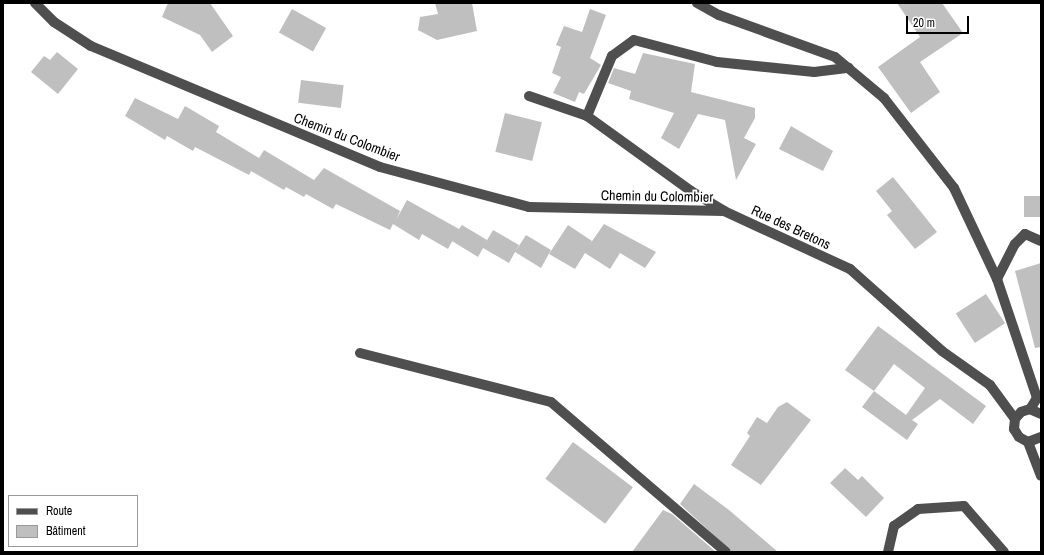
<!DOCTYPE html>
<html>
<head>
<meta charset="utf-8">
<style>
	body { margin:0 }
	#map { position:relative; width:1044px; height:555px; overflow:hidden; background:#fff; font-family:"Archivo Narrow",sans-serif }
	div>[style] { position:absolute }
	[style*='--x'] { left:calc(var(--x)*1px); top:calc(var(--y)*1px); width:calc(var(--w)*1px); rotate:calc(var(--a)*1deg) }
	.building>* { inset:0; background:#bfbfbf; transform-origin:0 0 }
	.minor>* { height:10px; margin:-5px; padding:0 5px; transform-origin:5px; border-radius:5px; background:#4f4f4f }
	span { translate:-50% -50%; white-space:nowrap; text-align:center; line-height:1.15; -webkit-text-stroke:3.5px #fff; paint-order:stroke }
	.street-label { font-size:14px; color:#000 }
	.frame { position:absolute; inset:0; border:4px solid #000; pointer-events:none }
	.legend { position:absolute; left:8px; top:495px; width:130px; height:52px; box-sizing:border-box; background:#fff; border:1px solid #999; margin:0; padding:5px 7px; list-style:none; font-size:12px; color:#000 }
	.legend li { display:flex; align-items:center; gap:8px; height:20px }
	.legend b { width:20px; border:1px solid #999 }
	.scale { position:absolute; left:906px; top:16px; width:63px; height:18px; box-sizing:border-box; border:2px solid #000; border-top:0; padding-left:5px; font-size:12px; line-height:14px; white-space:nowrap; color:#000; -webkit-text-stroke:3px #fff; paint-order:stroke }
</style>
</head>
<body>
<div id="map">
	<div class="building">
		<div style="clip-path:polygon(168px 3px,210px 3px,233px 36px,212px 52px,200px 35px,162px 17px)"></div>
		<div style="clip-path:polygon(435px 3px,472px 3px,477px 31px,437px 40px,418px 30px,420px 17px,438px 14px)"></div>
		<div style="clip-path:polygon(897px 3px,942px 3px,963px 33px,920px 62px,940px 92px,911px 113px,878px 67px,920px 37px)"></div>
		<div style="left:292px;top:9px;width:39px;height:27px;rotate:29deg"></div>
		<div style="clip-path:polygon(590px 9px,606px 15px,590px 58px,601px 65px,584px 94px,579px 92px,575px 102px,553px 93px,561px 77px,552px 73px,561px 47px,556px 45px,564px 26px,582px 32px)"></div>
		<div style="clip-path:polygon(57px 52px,78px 69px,58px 94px,31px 72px,44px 56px,50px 60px)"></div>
		<div style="clip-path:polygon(643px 53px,695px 64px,691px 92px,755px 108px,755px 118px,744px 138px,756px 144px,736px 180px,725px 120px,698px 114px,679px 149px,661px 138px,674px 113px,629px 99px,631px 91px,608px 83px,614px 68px,635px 74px)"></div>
		<div style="left:301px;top:80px;width:43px;height:23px;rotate:7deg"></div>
		<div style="clip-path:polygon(135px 98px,178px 119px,185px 106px,219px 126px,216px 132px,259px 158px,264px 150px,314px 180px,324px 168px,400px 211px,396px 220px,407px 200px,459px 229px,462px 225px,487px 240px,483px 247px,493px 230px,519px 245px,515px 252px,526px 235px,551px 250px,541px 268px,515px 252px,509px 263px,483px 248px,478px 257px,452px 241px,456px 234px,448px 249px,422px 234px,419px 240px,393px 224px,390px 230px,336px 204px,333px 209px,306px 194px,304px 197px,286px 187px,284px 190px,251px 171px,249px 175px,195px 147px,193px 151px,167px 136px,165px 140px,125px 116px)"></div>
		<div style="left:505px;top:113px;width:38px;height:40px;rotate:14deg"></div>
		<div style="clip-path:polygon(791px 126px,833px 151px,823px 171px,779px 149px)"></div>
		<div style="clip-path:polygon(893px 177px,937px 232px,915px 249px,887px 215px,892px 211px,876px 191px)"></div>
		<div style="left:1024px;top:196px;width:17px;height:21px"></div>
		<div style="clip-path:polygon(604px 224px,656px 252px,645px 268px,620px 253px,610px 269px,585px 253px,575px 269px,549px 254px,568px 225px,592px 241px,588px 247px)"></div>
		<div style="clip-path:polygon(1041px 263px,1041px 347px,1035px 348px,1015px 271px)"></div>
		<div style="left:986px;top:294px;width:35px;height:36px;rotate:57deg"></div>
		<div style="clip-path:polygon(evenodd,878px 326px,986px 406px,973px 424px,940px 399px,912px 420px,918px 424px,907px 440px,862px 407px,874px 391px,845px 370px,878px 326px,894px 364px,925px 388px,906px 415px,874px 391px,894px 364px)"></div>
		<div style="clip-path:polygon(787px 402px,811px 420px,761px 485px,731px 465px,750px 436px,747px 433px,757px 417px,767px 423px,778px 407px)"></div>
		<div style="left:573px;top:442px;width:75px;height:46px;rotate:37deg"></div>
		<div style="clip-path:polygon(845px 468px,858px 480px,862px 476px,884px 498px,866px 517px,830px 483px)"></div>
		<div style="clip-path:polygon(694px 484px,729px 510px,778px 552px,732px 552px,680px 504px)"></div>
		<div style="clip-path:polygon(663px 510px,672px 514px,716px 552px,632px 552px)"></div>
	</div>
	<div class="minor">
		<div style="--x:35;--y:3;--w:27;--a:45"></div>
		<div style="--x:54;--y:22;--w:44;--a:33"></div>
		<div style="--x:91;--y:46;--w:313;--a:22.7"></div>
		<div style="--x:380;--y:167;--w:154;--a:15"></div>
		<div style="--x:529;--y:207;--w:195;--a:1.2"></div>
		<div style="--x:697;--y:3;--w:25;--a:29"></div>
		<div style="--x:719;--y:15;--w:123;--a:19.9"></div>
		<div style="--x:835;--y:57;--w:64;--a:39.9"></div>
		<div style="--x:884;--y:98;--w:114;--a:52.1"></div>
		<div style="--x:954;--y:188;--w:101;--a:64.7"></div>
		<div style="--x:997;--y:279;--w:126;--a:71.4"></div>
		<div style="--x:1037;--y:398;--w:13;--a:122"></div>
		<div style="--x:529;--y:96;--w:61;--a:19"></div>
		<div style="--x:587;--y:116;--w:128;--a:35.8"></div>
		<div style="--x:691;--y:191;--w:39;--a:31"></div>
		<div style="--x:724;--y:211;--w:139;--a:24.7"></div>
		<div style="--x:850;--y:269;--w:123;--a:41.7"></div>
		<div style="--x:942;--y:351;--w:59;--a:35.3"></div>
		<div style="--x:990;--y:385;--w:42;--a:53.7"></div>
		<div style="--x:587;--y:116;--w:65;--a:-67.4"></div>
		<div style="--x:612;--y:56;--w:27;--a:-36"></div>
		<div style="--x:634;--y:40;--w:86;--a:14.8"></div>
		<div style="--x:717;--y:62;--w:98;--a:5.9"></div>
		<div style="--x:814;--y:72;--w:35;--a:-7"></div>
		<div style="--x:997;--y:279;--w:39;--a:-63"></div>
		<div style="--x:1015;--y:244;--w:14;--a:-45"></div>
		<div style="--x:1025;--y:234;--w:17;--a:24"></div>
		<div style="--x:360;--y:353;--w:197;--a:14.4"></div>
		<div style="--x:551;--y:402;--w:230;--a:40.6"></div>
		<div style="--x:1041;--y:414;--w:12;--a:-156"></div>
		<div style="--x:1030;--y:409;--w:9;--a:162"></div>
		<div style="--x:1021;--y:412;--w:9;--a:131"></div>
		<div style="--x:1015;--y:419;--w:10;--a:96"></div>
		<div style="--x:1014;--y:429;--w:9;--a:58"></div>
		<div style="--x:1019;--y:437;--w:10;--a:29"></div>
		<div style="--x:1028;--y:442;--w:14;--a:-21"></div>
		<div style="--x:1028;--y:442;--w:36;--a:69"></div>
		<div style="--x:888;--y:552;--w:27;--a:-77"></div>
		<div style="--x:894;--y:526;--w:29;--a:-35"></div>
		<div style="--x:918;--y:509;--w:46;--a:-3.7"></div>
		<div style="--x:964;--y:506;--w:61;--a:49"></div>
	</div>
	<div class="street-label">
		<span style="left:347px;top:137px;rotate:21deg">Chemin du Colombier</span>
		<span style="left:657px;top:196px;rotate:1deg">Chemin du Colombier</span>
		<span style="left:791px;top:227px;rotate:25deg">Rue des Bretons</span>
	</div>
	<div class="frame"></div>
	<ul class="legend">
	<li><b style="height:5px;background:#4f4f4f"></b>Route</li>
	<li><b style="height:11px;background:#bfbfbf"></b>Bâtiment</li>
	</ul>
	<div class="scale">20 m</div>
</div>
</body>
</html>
